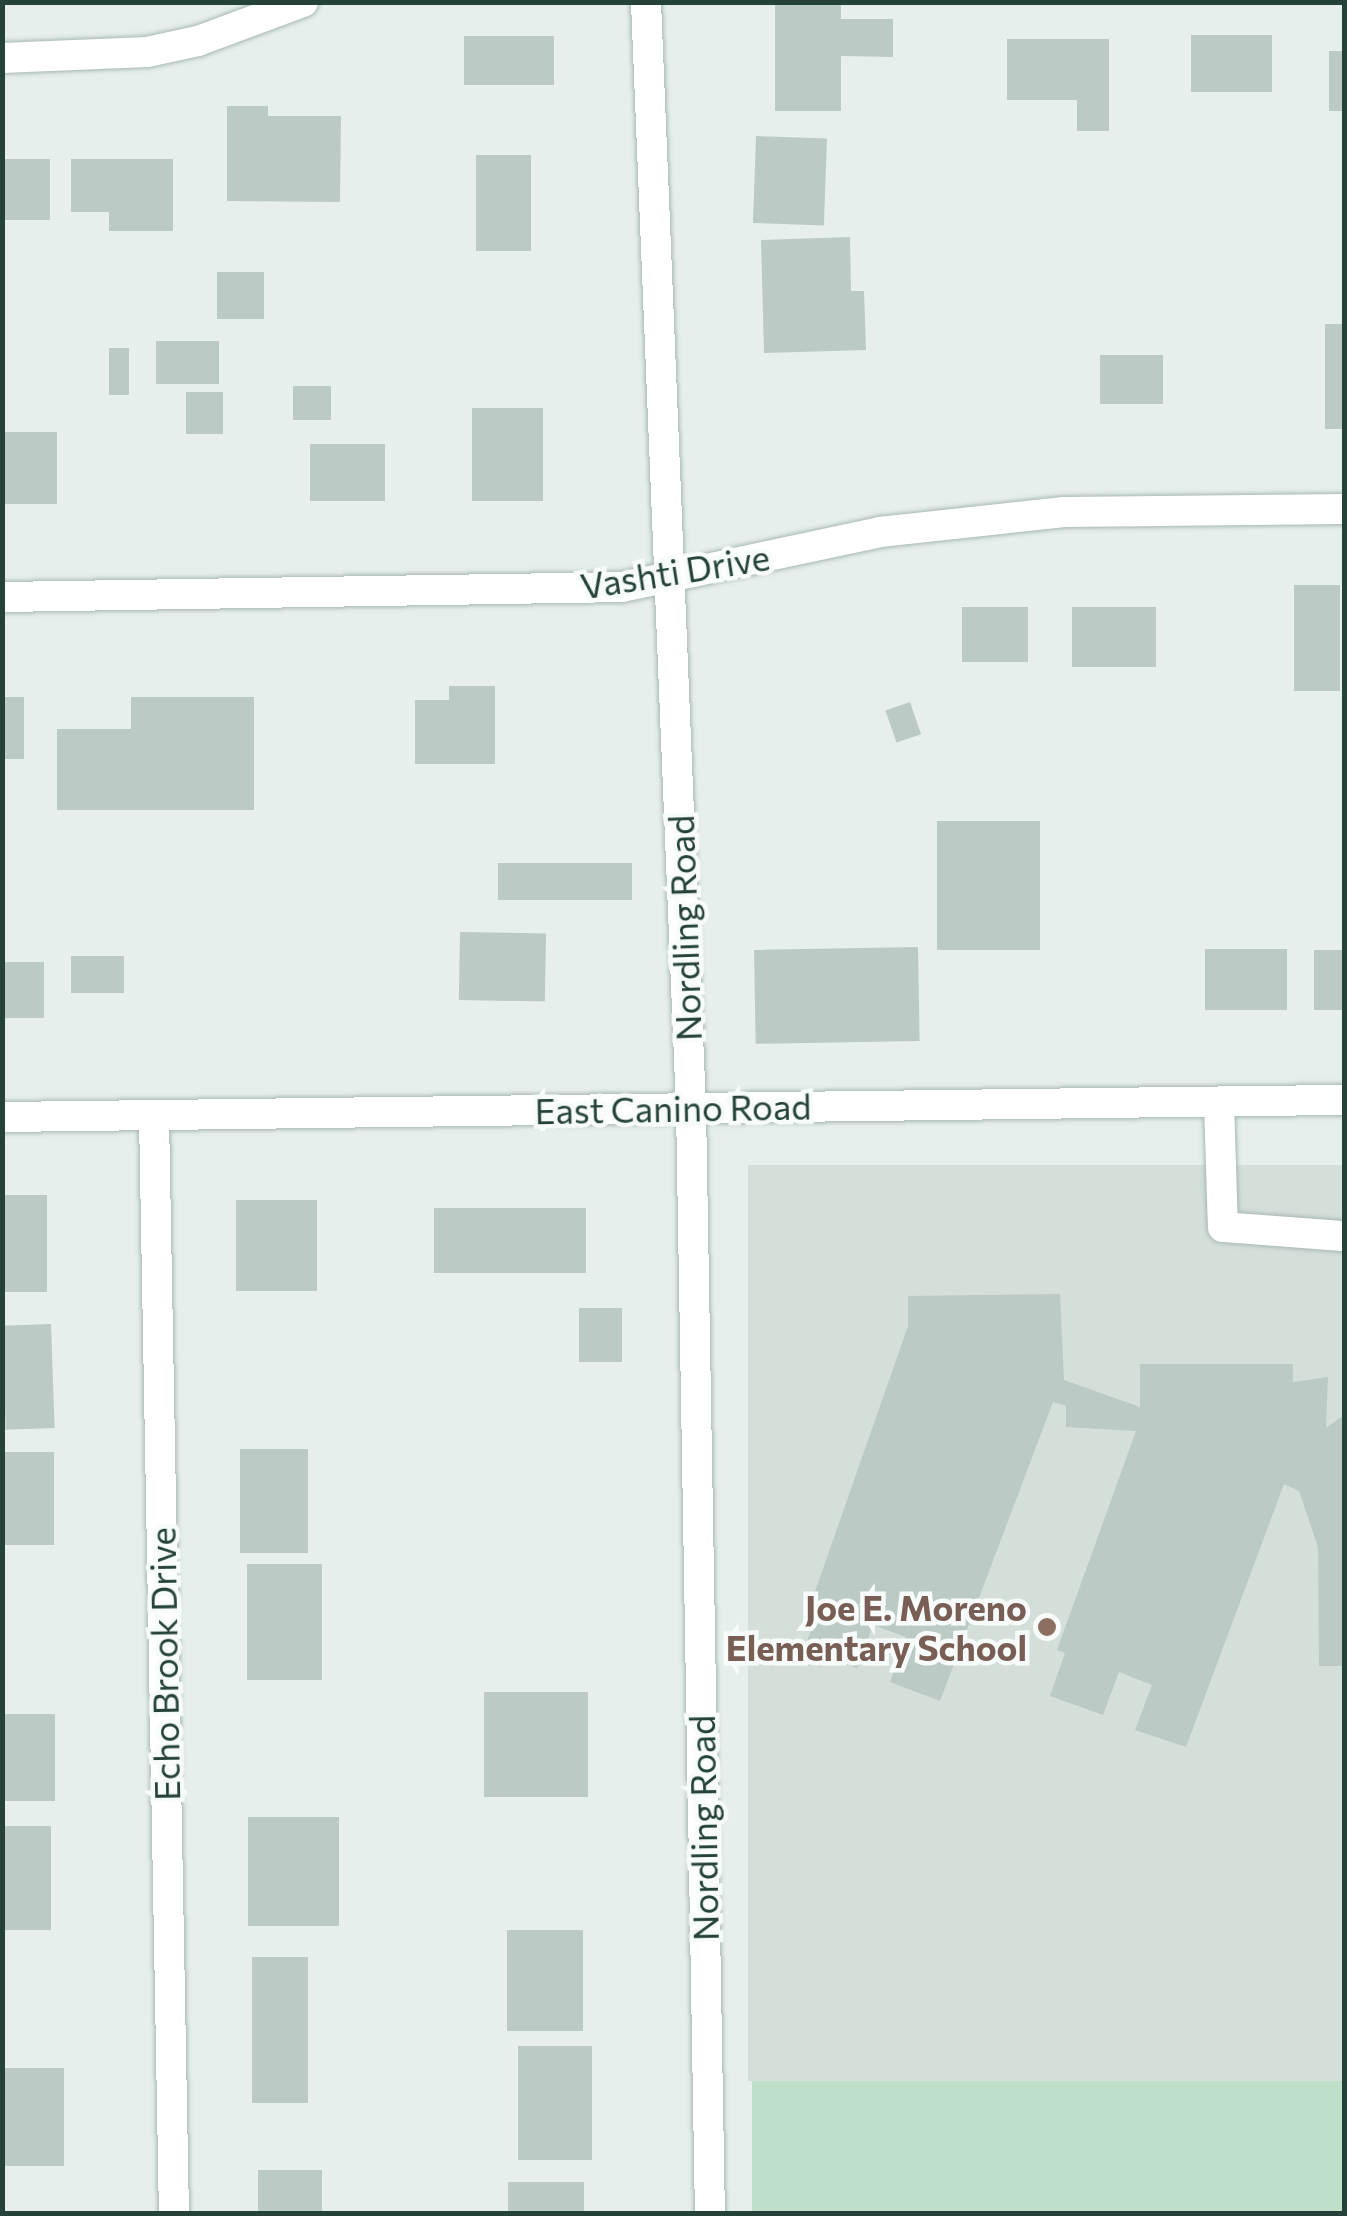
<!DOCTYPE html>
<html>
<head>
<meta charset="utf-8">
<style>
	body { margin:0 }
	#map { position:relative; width:1347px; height:2216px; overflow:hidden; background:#e6efeb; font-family:Commissioner,sans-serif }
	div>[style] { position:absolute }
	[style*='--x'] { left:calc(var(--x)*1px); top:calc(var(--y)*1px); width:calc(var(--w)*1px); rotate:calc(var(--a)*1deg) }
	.built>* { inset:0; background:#d4dfda; transform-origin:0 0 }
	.green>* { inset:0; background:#bfe0c8; transform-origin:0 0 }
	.building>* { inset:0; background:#bbcac4; transform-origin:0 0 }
	.roads { filter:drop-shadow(0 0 2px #a8b8b2) drop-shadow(0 0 2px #a8b8b2) }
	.minor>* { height:30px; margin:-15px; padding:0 15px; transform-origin:15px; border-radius:15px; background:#fff }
	.dots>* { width:28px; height:28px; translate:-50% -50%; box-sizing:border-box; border:5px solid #f7fbf9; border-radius:50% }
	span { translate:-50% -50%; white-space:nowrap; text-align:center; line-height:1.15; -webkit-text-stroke:9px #f7fbf9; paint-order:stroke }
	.street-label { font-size:35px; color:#24423a }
	.education-label { font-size:35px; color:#785e54; font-weight:700 }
	.right { translate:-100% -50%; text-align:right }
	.frame { position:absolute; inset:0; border:5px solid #24423a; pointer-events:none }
</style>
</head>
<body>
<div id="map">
	<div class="built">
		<div style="left:1344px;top:1165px;width:916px;height:596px;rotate:90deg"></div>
	</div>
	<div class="green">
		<div style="left:1344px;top:2081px;width:132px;height:592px;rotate:90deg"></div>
	</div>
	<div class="building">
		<div style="clip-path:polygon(775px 2px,841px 2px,841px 19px,893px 19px,893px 57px,841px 56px,841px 111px,775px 111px)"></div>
		<div style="left:1272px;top:35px;width:57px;height:81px;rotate:90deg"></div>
		<div style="left:464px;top:36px;width:90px;height:49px"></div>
		<div style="clip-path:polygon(1007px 39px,1109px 39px,1109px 131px,1077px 131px,1077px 100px,1007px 100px)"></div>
		<div style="left:1329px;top:51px;width:15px;height:60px"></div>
		<div style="clip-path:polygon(227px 106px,268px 106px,268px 116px,341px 116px,340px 202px,227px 201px)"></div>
		<div style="left:756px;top:136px;width:71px;height:87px;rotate:2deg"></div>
		<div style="left:476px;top:155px;width:55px;height:96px"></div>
		<div style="left:2px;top:159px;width:48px;height:61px"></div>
		<div style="clip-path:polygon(71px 159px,173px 159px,173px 231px,109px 231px,109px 212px,71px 212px)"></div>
		<div style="clip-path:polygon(850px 237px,851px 291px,864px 291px,866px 350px,764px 353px,761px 240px)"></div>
		<div style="left:217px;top:272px;width:47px;height:47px"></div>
		<div style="left:1325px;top:324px;width:19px;height:105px"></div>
		<div style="left:156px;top:341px;width:63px;height:43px"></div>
		<div style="left:109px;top:348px;width:20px;height:47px"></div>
		<div style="left:1100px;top:355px;width:63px;height:49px"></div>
		<div style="left:293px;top:386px;width:38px;height:34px"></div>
		<div style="left:186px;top:392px;width:37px;height:42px"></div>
		<div style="left:472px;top:408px;width:71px;height:93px"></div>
		<div style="left:2px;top:432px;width:55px;height:72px"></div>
		<div style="left:310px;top:444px;width:75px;height:57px"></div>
		<div style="left:1294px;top:585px;width:46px;height:106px"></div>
		<div style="left:962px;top:607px;width:66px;height:55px"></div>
		<div style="left:1072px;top:607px;width:84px;height:60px"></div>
		<div style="clip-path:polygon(449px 686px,495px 686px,495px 764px,415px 764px,415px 700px,449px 700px)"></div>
		<div style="left:2px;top:697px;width:22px;height:62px"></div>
		<div style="clip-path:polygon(131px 697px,254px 697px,254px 810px,57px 810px,57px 729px,131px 729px)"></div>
		<div style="left:910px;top:702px;width:34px;height:26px;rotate:71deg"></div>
		<div style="left:937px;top:821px;width:103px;height:129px"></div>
		<div style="left:498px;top:863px;width:134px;height:37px"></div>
		<div style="left:460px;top:932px;width:86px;height:68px;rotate:1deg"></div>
		<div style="left:918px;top:947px;width:94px;height:164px;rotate:89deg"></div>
		<div style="left:1205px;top:949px;width:82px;height:61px"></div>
		<div style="left:1314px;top:950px;width:30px;height:60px"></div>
		<div style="left:71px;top:956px;width:53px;height:37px"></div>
		<div style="left:2px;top:962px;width:42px;height:56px"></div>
		<div style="left:2px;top:1195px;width:45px;height:97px"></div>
		<div style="left:236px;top:1200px;width:81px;height:91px"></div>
		<div style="left:434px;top:1208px;width:152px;height:65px"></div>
		<div style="clip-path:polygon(1060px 1294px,1064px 1380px,1140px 1407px,1140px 1364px,1293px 1364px,1293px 1382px,1328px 1377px,1326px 1428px,1344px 1415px,1344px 1666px,1319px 1666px,1318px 1547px,1299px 1491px,1284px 1484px,1186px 1747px,1135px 1730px,1152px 1685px,1119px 1672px,1103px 1715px,1050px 1696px,1065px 1653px,1057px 1650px,1136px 1431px,1066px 1427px,1066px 1406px,1053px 1402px,940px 1701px,890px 1682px,906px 1637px,873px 1625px,857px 1668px,804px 1649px,820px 1606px,811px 1603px,908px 1326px,908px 1296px)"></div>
		<div style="left:579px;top:1308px;width:43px;height:54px"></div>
		<div style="left:51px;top:1324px;width:104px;height:49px;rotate:88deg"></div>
		<div style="left:240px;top:1449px;width:68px;height:104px"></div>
		<div style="left:2px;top:1452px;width:52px;height:93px"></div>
		<div style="left:247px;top:1564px;width:75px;height:116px"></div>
		<div style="left:484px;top:1692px;width:104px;height:105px"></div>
		<div style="left:2px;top:1714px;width:53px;height:87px"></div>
		<div style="left:248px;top:1817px;width:91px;height:109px"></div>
		<div style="left:2px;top:1826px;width:49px;height:104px"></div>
		<div style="left:507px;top:1930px;width:76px;height:101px"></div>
		<div style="left:252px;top:1957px;width:56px;height:146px"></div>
		<div style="left:518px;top:2046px;width:74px;height:114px"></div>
		<div style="left:2px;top:2068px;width:62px;height:98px"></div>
		<div style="left:258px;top:2170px;width:64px;height:44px"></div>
		<div style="left:508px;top:2182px;width:76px;height:32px"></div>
	</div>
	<div class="roads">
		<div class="minor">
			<div style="--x:646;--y:2;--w:1106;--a:87.67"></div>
			<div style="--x:691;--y:1107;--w:1107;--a:89.02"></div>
			<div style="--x:2;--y:58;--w:145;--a:-2.4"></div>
			<div style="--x:147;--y:52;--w:52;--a:-12.2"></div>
			<div style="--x:198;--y:41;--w:112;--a:-20.4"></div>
			<div style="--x:2;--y:597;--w:620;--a:-0.92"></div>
			<div style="--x:622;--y:587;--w:264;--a:-12"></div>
			<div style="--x:880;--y:532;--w:185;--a:-6.2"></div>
			<div style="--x:1064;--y:512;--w:280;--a:-0.6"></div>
			<div style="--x:1219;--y:1102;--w:125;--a:88.2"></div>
			<div style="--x:1223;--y:1227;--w:121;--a:4.3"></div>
			<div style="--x:154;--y:1115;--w:1099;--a:88.96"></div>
			<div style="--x:2;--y:1117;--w:1342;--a:-0.73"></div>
		</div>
	</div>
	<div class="dots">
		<div style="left:1047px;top:1627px;background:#8d6e63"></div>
	</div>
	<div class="street-label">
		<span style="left:675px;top:571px;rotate:-9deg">Vashti Drive</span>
		<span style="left:684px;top:928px;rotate:-92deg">Nordling Road</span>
		<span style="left:673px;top:1108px;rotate:-1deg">East Canino Road</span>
		<span style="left:164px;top:1664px;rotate:-91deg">Echo Brook Drive</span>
		<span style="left:703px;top:1828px;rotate:-91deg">Nordling Road</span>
	</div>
	<div class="education-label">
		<span class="right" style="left:1027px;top:1627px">Joe E. Moreno<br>Elementary School</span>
	</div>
	<div class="frame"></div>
</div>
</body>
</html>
